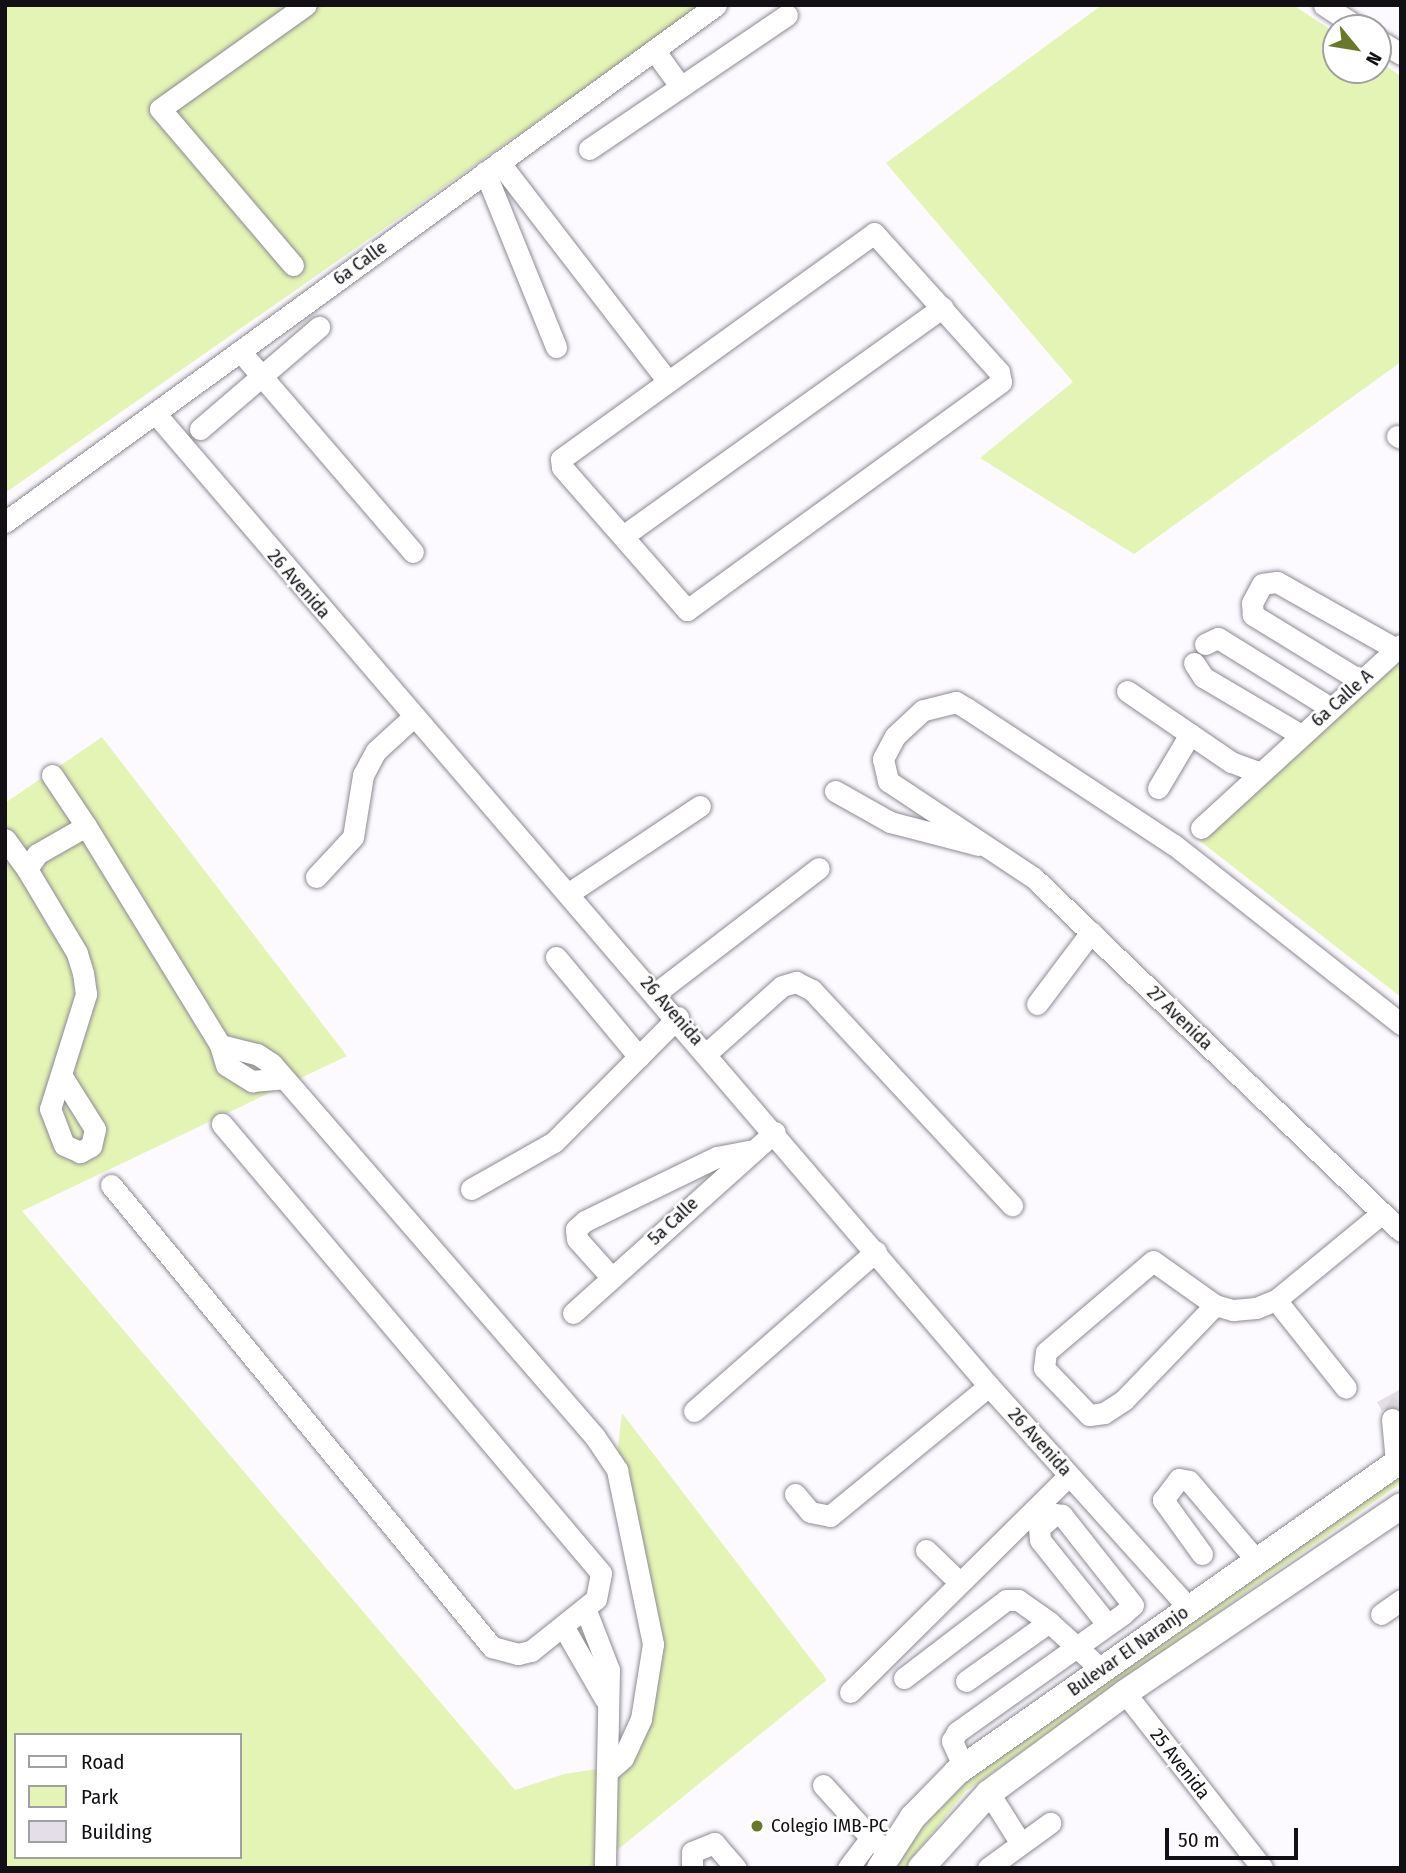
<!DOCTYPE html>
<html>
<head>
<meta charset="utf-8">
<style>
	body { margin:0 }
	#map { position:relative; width:1406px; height:1873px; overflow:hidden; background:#fcfaff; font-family:"Fira Sans Condensed",sans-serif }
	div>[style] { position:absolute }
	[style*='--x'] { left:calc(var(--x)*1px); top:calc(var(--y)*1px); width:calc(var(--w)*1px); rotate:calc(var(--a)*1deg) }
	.green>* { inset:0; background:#e4f4b4 }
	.building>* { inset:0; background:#e3dee8 }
	.minor-tunnel>* { height:21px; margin-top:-10.5px; transform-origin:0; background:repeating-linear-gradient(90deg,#d9d7dc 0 21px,transparent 0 31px) }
	.roads { filter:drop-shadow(0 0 2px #8e8a93) drop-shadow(0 0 2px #8e8a93) }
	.minor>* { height:21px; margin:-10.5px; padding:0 10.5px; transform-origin:10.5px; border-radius:10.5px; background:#fff }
	.major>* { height:26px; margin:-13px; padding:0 13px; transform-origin:13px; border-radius:13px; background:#fff }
	.dots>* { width:19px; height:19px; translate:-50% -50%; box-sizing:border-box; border:4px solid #fff; border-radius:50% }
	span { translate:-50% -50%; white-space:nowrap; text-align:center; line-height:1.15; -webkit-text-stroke:5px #fff; paint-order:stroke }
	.street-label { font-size:19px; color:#121014 }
	.poi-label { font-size:19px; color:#121014 }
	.left { translate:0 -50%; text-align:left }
	.frame { position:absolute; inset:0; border:7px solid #121014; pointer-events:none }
	.legend { position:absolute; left:14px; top:1733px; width:228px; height:126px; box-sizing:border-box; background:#fff; border:2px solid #a09fa1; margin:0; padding:9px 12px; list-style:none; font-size:21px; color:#121014 }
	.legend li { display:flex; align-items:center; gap:14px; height:35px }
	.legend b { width:35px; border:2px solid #a09fa1 }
	.north { position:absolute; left:1322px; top:14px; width:70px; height:70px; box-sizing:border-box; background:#fff; border:2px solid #a09fa1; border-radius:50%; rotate:120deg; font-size:19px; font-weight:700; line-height:28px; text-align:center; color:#121014 }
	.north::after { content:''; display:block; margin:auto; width:24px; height:32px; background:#697928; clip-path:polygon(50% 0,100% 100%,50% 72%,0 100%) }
	.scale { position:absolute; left:1165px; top:1828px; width:133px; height:32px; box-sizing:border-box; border:4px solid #121014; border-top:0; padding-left:9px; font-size:21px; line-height:24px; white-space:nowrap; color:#121014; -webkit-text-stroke:5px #fff; paint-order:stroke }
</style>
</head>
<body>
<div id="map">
	<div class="green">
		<div style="clip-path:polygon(5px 5px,704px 5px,5px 493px)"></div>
		<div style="clip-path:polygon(1102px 5px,1293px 5px,1336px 33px,1336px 70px,1378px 70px,1378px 61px,1401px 76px,1401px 362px,1134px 554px,980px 458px,1073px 382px,886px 163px)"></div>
		<div style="clip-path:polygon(1401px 655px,1401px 997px,1196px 838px)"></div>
		<div style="clip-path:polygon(evenodd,102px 737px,347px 1056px,22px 1211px,515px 1790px,564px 1774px,622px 1765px,662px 1659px,616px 1463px,622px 1413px,827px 1680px,595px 1868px,5px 1868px,5px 803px,102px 737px,16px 1735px,240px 1735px,240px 1857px,16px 1857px,16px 1735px)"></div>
		<div style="clip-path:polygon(1401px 1473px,1401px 1483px,966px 1791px,904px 1868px,893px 1868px,940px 1803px,967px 1779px)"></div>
	</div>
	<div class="building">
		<div style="clip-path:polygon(1401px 1389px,1401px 1410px,1391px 1406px,1382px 1411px,1377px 1402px)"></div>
	</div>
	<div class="minor-tunnel">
		<div style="--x:1392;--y:1419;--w:20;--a:-63"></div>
	</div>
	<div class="roads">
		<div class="minor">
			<div style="--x:1324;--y:5;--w:42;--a:33.3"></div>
			<div style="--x:1378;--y:40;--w:27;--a:31"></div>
			<div style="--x:654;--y:50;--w:44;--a:54.2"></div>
			<div style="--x:589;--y:149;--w:239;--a:-34.1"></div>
			<div style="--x:499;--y:162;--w:275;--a:52.4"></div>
			<div style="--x:485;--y:172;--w:189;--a:67.9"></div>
			<div style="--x:874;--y:233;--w:187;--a:48"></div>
			<div style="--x:999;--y:372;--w:10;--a:79"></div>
			<div style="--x:1001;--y:382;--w:388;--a:144"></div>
			<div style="--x:687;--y:610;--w:190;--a:-131.2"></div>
			<div style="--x:562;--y:467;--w:8;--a:-97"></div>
			<div style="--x:561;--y:459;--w:386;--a:-35.8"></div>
			<div style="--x:293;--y:265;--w:205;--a:-130.4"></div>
			<div style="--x:160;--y:109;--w:179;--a:-35.5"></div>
			<div style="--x:240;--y:351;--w:265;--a:49.3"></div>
			<div style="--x:155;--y:413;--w:1282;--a:49.4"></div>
			<div style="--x:989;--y:1386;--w:299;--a:48"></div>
			<div style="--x:200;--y:429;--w:157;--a:-40.6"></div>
			<div style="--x:1397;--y:436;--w:4;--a:27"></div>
			<div style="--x:5;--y:522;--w:879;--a:-36.02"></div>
			<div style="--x:623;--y:536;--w:393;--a:-35.6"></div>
			<div style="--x:1205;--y:644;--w:14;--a:-25"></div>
			<div style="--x:1218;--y:638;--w:133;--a:31.8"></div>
			<div style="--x:1194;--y:663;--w:17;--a:57"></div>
			<div style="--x:1203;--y:677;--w:114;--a:30.6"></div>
			<div style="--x:1361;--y:681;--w:127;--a:-148.6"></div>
			<div style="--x:1253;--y:615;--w:12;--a:-95"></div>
			<div style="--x:1252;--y:603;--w:21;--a:-62"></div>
			<div style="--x:1262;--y:584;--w:15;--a:-8"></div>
			<div style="--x:1277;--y:582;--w:137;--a:29.4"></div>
			<div style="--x:1127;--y:691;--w:126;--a:34.3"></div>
			<div style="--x:1231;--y:762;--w:30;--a:20"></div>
			<div style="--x:52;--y:775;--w:61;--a:56.3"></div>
			<div style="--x:1158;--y:788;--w:63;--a:-59.3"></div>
			<div style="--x:835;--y:791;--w:63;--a:29.4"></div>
			<div style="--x:890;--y:822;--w:91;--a:14.6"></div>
			<div style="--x:1201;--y:828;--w:271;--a:-42.5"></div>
			<div style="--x:5;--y:839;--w:37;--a:54"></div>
			<div style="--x:316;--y:877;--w:54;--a:-47.2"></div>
			<div style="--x:353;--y:837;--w:63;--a:-80.8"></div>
			<div style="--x:363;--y:775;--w:27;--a:-62"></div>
			<div style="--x:376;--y:751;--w:52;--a:-42.6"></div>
			<div style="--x:569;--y:893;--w:157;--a:-33.6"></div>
			<div style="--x:556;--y:957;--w:130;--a:50.3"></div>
			<div style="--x:656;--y:993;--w:205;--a:-37.5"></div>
			<div style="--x:1037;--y:1004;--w:90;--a:-53.1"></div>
			<div style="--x:1401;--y:1024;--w:289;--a:-141.7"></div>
			<div style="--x:1174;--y:845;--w:247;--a:-146.6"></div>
			<div style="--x:968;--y:709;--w:14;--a:-150"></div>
			<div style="--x:956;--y:702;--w:34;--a:166"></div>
			<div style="--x:923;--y:710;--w:38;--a:137"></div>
			<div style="--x:895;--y:736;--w:26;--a:118"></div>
			<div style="--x:883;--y:759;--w:23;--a:77"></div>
			<div style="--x:888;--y:781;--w:175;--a:33.6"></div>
			<div style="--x:1034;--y:878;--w:509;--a:43.89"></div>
			<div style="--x:220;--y:1045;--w:38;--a:14"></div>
			<div style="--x:257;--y:1054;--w:18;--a:34"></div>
			<div style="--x:272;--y:1064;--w:493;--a:49.1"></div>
			<div style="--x:595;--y:1437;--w:40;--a:56"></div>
			<div style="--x:617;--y:1470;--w:178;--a:78.3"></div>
			<div style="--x:653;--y:1644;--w:76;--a:99.1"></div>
			<div style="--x:641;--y:1719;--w:43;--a:114.8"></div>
			<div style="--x:623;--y:1758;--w:21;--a:139"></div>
			<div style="--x:708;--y:1052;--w:99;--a:-41.7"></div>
			<div style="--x:782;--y:986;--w:15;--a:-16"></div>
			<div style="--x:796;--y:982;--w:18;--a:27"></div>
			<div style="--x:812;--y:990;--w:294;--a:47.1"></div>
			<div style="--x:63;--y:1078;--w:60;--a:57.9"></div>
			<div style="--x:95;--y:1129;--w:17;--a:103"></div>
			<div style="--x:91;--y:1146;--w:13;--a:151"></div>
			<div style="--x:80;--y:1152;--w:17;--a:-156"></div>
			<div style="--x:64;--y:1145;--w:39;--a:-111"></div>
			<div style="--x:50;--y:1109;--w:121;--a:-72.6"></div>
			<div style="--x:86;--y:994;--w:21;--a:-98"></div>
			<div style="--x:83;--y:973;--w:21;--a:-107"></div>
			<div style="--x:77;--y:953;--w:98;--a:-120.8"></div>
			<div style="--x:27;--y:869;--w:18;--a:-56"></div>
			<div style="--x:37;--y:854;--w:56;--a:-29.7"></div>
			<div style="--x:86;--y:826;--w:257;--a:58.5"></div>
			<div style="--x:220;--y:1045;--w:21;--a:73"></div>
			<div style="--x:226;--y:1065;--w:31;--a:32"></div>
			<div style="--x:252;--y:1081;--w:32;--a:-5"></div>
			<div style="--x:111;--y:1185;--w:599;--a:50.49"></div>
			<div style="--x:492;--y:1647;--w:27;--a:15"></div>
			<div style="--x:518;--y:1654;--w:13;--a:-13"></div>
			<div style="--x:531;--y:1651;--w:83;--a:-38.7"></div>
			<div style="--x:596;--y:1599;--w:26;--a:-79"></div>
			<div style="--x:601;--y:1573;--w:588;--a:-130.17"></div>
			<div style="--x:471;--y:1189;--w:95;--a:-29.5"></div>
			<div style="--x:554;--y:1142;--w:176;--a:-45.2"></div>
			<div style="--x:612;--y:1278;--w:52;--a:-131.9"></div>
			<div style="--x:577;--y:1239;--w:10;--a:-96"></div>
			<div style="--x:576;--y:1229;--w:12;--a:-42"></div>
			<div style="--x:585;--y:1221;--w:147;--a:-25.9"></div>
			<div style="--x:717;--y:1157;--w:33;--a:-11"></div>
			<div style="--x:1276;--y:1300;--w:112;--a:51.5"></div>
			<div style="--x:1215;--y:1305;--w:132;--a:133.8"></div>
			<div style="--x:1124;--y:1400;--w:24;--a:147"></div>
			<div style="--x:1104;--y:1413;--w:15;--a:172"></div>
			<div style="--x:1089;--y:1415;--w:65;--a:-133.8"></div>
			<div style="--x:1044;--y:1368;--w:16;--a:-83"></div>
			<div style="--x:1046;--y:1352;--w:140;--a:-40.4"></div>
			<div style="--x:1153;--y:1261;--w:76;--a:35.4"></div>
			<div style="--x:1215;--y:1305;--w:19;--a:16"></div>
			<div style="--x:1233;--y:1310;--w:23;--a:-5"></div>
			<div style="--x:1256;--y:1308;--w:22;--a:-22"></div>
			<div style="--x:1276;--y:1300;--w:137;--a:-39.4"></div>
			<div style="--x:573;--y:1313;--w:271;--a:-41.9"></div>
			<div style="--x:694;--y:1411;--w:242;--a:-41.3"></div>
			<div style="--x:1392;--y:1419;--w:43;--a:84.7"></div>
			<div style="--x:795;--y:1494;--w:23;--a:50"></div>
			<div style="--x:810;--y:1512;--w:20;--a:11"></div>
			<div style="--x:830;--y:1516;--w:205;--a:-39.3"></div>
			<div style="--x:926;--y:1550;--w:46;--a:44.1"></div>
			<div style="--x:1202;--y:1554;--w:67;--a:-125.8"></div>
			<div style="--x:1163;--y:1500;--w:26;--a:-53"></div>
			<div style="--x:1179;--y:1479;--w:10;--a:11"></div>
			<div style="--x:1189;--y:1481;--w:104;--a:49.7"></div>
			<div style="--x:585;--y:1608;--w:66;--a:68.8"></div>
			<div style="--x:609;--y:1670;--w:198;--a:91.2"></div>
			<div style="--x:1381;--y:1614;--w:24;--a:-35"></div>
			<div style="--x:563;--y:1626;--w:84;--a:60.1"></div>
			<div style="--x:904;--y:1678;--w:128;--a:-37.4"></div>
			<div style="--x:1006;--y:1600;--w:12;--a:0"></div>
			<div style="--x:1018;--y:1600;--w:38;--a:35"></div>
			<div style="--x:1049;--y:1622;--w:72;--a:42.2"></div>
			<div style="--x:966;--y:1681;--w:102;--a:-35.4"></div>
			<div style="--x:850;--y:1692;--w:308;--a:-44.7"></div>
			<div style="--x:1125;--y:1693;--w:222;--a:51.9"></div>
			<div style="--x:964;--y:1768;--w:30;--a:-114"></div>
			<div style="--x:952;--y:1741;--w:10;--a:-61"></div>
			<div style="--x:957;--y:1732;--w:204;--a:-35.4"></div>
			<div style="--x:1123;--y:1614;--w:13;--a:-42"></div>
			<div style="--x:1133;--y:1605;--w:115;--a:-128.3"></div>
			<div style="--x:1062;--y:1515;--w:7;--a:-172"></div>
			<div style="--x:1055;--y:1514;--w:21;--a:139"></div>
			<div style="--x:1039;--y:1528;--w:12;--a:85"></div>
			<div style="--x:1040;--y:1540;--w:107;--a:51.4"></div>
			<div style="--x:823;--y:1785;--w:72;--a:47.8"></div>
			<div style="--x:989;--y:1793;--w:58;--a:57.7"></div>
			<div style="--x:692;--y:1868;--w:16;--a:-90"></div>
			<div style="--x:692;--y:1852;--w:24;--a:-22"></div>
			<div style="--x:714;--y:1843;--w:33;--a:49"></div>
			<div style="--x:848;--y:1868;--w:38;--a:-53"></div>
			<div style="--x:871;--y:1838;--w:11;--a:38"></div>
			<div style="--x:988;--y:1868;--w:77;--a:-36"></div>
		</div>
		<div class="major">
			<div style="--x:880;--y:1868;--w:61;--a:-57.1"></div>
			<div style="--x:913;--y:1817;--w:63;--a:-45.6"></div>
			<div style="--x:957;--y:1772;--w:543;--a:-35.1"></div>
			<div style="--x:921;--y:1868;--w:101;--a:-47.8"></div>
			<div style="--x:989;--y:1793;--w:169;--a:-36.3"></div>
			<div style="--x:1125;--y:1693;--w:333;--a:-34.1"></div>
		</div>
	</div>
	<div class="dots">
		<div style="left:757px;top:1826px;background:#697928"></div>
	</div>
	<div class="street-label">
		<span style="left:360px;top:263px;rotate:-36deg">6a Calle</span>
		<span style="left:299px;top:584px;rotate:49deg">26 Avenida</span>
		<span style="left:1342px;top:698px;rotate:-42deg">6a Calle A</span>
		<span style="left:672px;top:1011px;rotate:49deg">26 Avenida</span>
		<span style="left:1180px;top:1018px;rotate:44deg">27 Avenida</span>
		<span style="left:673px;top:1221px;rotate:-43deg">5a Calle</span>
		<span style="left:1040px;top:1442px;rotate:48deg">26 Avenida</span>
		<span style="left:1128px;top:1651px;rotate:-35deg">Bulevar El Naranjo</span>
		<span style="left:1180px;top:1764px;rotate:52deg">25 Avenida</span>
	</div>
	<div class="poi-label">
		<span class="left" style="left:771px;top:1826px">Colegio IMB-PC</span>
	</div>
	<div class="frame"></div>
	<ul class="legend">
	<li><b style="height:9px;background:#fff"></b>Road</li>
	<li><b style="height:19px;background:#e4f4b4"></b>Park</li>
	<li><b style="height:19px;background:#e3dee8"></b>Building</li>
	</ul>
	<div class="north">N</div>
	<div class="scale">50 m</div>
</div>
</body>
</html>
